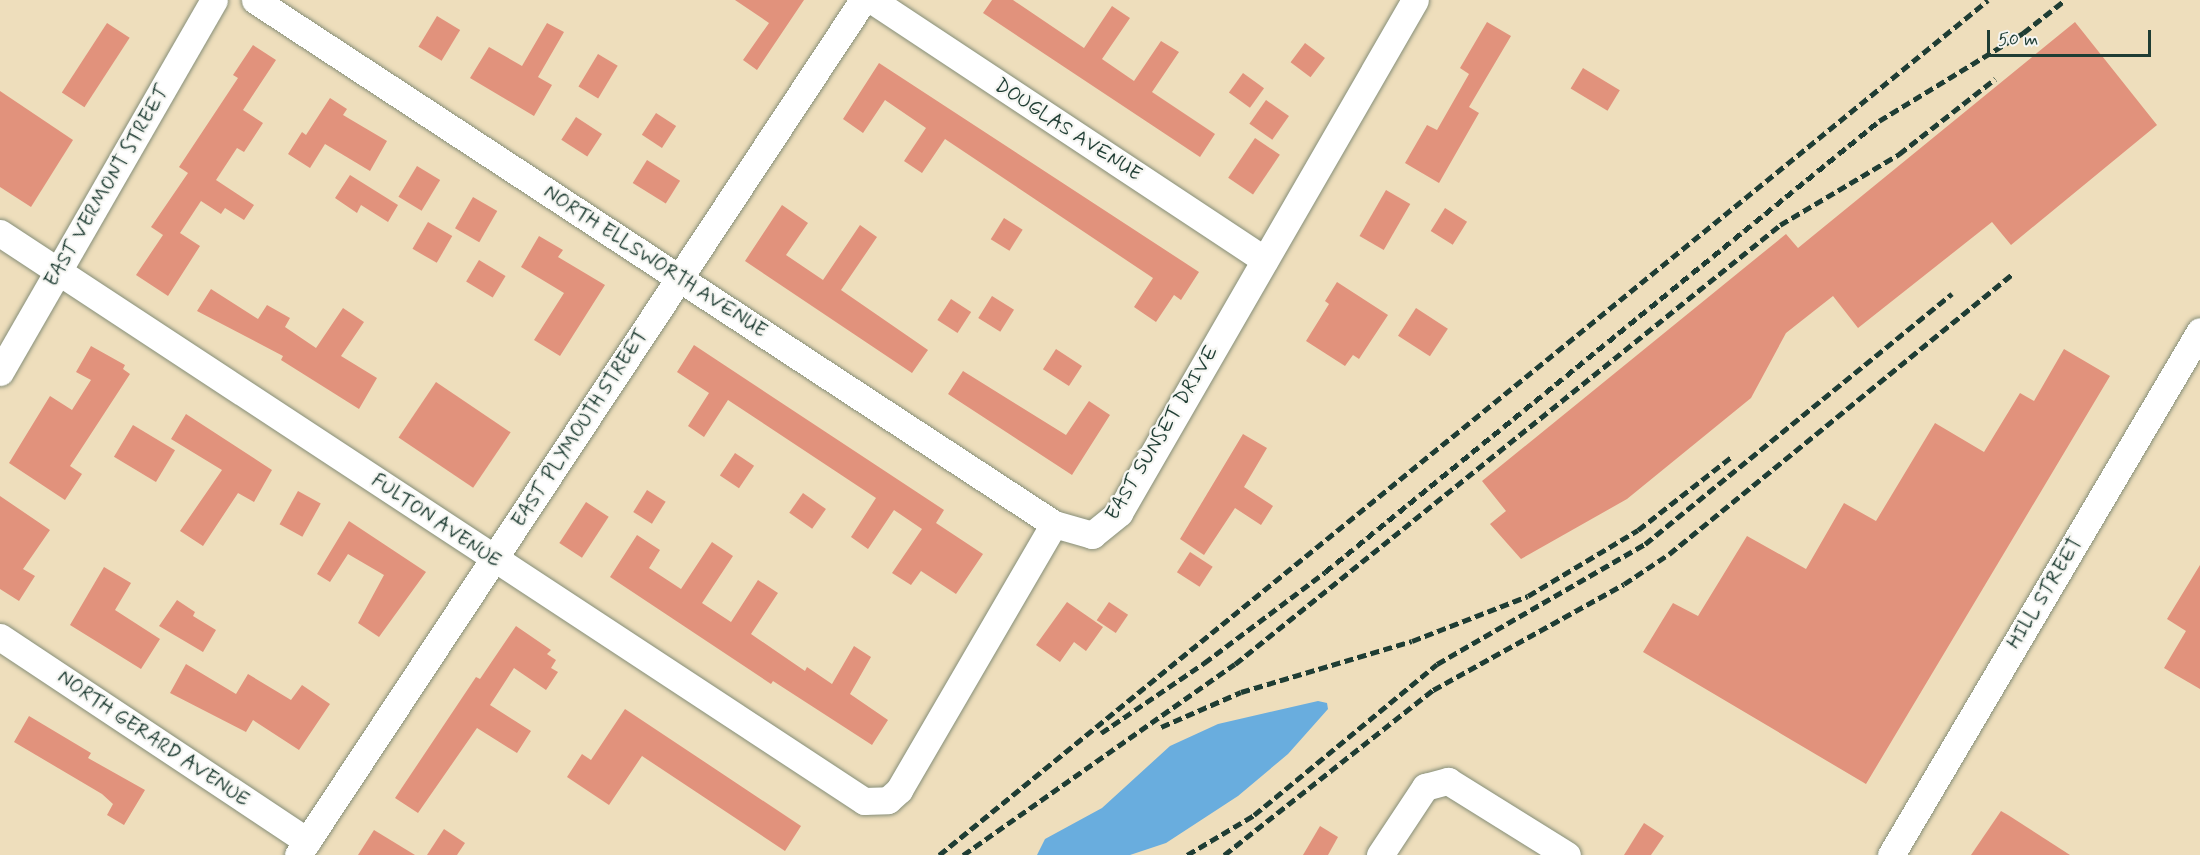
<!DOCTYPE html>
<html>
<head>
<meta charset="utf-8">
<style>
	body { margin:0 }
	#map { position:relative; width:2200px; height:855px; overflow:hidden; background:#eedebc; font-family:Mynerve,sans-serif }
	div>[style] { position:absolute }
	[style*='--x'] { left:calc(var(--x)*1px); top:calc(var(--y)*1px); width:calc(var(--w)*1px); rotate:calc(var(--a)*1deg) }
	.water>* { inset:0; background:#69adde }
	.building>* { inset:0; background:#e1927c; transform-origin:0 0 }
	.roads { filter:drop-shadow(0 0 2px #868e78) drop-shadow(0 0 2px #868e78) }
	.minor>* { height:27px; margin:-13.5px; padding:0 13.5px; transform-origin:13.5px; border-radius:13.5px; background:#fff }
	.rail>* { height:4.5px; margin-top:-2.25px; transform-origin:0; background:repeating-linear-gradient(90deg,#1f3d34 0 9px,transparent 0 13.5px) }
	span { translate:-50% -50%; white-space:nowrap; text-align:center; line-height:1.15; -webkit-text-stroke:4.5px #f6f6f2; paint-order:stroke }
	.street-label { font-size:20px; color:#1f3d34 }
	.scale { position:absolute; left:1987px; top:30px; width:164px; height:27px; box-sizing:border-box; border:3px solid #1f3d34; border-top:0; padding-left:8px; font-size:18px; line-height:21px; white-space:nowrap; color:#1f3d34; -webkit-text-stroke:4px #f6f6f2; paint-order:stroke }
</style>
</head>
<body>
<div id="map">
	<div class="water">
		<div style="clip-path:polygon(1318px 701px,1327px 703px,1328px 709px,1288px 754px,1238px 796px,1166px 843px,1130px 855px,1037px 855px,1045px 839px,1102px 808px,1170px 746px,1218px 724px)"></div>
	</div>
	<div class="building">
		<div style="clip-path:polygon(735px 0,804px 0,757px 70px,743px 60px,769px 23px)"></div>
		<div style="clip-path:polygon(992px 0,1013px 0,1084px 48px,1112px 6px,1130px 18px,1102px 59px,1134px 81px,1161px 41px,1179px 52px,1152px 92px,1215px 134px,1200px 157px,983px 13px)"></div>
		<div style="left:437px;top:16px;width:27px;height:36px;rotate:31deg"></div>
		<div style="clip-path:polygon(1487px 22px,1511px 36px,1469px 107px,1479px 113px,1439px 183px,1405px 163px,1427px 125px,1437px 130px,1469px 74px,1460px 68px)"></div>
		<div style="clip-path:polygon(2075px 22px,2157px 125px,2011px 245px,1992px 222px,1858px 328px,1833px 296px,1786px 333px,1751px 398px,1627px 499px,1521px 559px,1490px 524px,1506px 511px,1482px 481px,1786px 234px,1798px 248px)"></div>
		<div style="left:107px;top:23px;width:27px;height:83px;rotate:33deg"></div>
		<div style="clip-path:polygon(547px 23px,564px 32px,538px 77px,552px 85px,534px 116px,470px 78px,489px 47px,522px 66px)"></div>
		<div style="left:1305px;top:43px;width:25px;height:24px;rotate:37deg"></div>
		<div style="clip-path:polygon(253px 45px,276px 60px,243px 110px,263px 123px,244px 152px,237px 148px,216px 180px,254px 205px,244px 220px,225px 208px,221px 214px,201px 201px,180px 233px,200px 246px,168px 296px,136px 275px,163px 235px,151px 227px,188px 173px,179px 167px,238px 78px,233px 75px)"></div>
		<div style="left:598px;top:54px;width:23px;height:38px;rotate:31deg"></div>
		<div style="clip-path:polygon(879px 63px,1199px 272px,1181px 300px,1174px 295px,1156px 322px,1134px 307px,1153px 278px,945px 139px,922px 173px,904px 161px,926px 128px,885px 100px,863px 133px,843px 119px)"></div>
		<div style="left:1583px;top:68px;width:43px;height:24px;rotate:31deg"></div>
		<div style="left:1243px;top:73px;width:26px;height:24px;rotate:36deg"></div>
		<div style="clip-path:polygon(0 91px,73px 140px,31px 207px,0 187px)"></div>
		<div style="clip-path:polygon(330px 98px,347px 109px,343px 115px,387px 141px,370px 171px,325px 144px,310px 168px,288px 154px,302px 132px,306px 135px)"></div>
		<div style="left:1266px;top:100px;width:28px;height:29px;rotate:35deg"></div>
		<div style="left:656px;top:113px;width:24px;height:26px;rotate:33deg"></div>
		<div style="left:576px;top:117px;width:31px;height:27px;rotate:33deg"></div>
		<div style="left:1255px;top:138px;width:30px;height:48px;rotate:34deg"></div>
		<div style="left:647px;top:160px;width:39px;height:27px;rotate:32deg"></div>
		<div style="left:417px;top:166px;width:27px;height:36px;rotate:31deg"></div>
		<div style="clip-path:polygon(350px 175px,398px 205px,388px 222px,361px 205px,357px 213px,335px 198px)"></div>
		<div style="left:1386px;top:190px;width:28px;height:53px;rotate:30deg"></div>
		<div style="left:473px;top:197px;width:28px;height:36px;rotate:30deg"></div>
		<div style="clip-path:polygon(782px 205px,808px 223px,786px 255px,823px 280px,860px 225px,877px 237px,841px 290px,928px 350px,912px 373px,745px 261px)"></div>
		<div style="left:1445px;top:208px;width:26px;height:27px;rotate:32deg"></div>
		<div style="left:1004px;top:218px;width:22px;height:25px;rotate:32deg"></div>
		<div style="left:428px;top:222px;width:28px;height:31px;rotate:30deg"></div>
		<div style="clip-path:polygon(539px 236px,563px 250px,558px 257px,605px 285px,560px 356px,534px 340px,564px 293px,521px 267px)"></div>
		<div style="left:479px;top:260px;width:31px;height:25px;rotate:31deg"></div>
		<div style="clip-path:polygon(1337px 282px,1388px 315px,1359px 359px,1353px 355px,1345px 366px,1306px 341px,1329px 304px,1325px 301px)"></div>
		<div style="clip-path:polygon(211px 289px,258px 319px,267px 305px,290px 318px,285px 327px,316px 348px,343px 308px,364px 322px,341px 356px,377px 378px,359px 409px,281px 360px,283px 356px,197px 311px)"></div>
		<div style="left:992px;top:296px;width:26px;height:26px;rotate:32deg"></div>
		<div style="left:951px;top:299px;width:24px;height:25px;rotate:33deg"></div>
		<div style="left:1416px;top:308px;width:38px;height:33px;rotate:33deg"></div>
		<div style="clip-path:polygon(694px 345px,944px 510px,936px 523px,983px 554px,956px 594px,921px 571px,911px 585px,892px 573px,922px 529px,894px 510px,868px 549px,851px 537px,876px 498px,728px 400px,704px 437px,688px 426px,709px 393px,677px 372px)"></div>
		<div style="clip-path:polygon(91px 346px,125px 365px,123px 369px,130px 374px,70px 466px,82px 474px,65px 500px,9px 463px,50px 396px,72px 410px,91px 380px,76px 372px)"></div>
		<div style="left:1056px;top:349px;width:31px;height:24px;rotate:33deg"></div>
		<div style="clip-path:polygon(2064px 349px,2110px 376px,1866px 784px,1643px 652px,1673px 603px,1698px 616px,1747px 536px,1806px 569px,1844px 503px,1876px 521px,1935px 423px,1984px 452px,2020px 393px,2034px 401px)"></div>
		<div style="clip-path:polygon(963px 371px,1066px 435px,1089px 401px,1110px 415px,1072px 475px,948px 394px)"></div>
		<div style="left:436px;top:382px;width:90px;height:67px;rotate:34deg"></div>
		<div style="clip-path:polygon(186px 414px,272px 470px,254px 502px,238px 493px,203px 546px,180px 531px,222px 470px,171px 439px)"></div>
		<div style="left:133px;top:425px;width:49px;height:37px;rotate:31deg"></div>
		<div style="clip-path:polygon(1243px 434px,1267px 448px,1244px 487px,1273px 506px,1261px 525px,1235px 508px,1204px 555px,1180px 539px)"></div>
		<div style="left:735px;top:453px;width:23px;height:27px;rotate:34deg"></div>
		<div style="left:647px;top:490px;width:22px;height:26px;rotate:32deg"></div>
		<div style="left:298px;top:491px;width:26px;height:38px;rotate:29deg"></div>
		<div style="left:803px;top:493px;width:28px;height:24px;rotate:35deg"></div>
		<div style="clip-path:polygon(0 496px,50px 530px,23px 569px,35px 576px,19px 601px,0 589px)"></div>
		<div style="left:586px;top:502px;width:27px;height:49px;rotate:33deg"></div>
		<div style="clip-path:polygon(349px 521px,426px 572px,379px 637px,358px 623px,384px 575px,348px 554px,330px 582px,317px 574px)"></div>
		<div style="clip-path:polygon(637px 535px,660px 550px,649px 568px,681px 589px,712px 542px,733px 556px,702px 603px,731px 622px,758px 580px,778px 593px,751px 634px,805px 671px,807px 667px,832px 684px,854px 646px,871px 657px,850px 694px,888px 720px,872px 745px,773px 681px,771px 684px,610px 577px)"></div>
		<div style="left:1190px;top:552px;width:27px;height:24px;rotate:33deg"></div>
		<div style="clip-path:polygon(2200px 565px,2200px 689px,2164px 668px,2186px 631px,2167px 619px)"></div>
		<div style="clip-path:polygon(104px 567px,131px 583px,115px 610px,160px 639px,141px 669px,70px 625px)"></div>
		<div style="clip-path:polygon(177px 600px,195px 612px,193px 616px,216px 630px,203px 652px,159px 626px)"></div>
		<div style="clip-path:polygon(1067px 602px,1103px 627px,1086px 651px,1074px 642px,1060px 662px,1036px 645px)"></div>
		<div style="left:1109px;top:602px;width:23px;height:22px;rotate:34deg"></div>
		<div style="clip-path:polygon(516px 626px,551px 650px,547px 654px,556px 660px,551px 668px,558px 672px,546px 690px,514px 668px,490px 705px,531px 731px,517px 753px,477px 728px,418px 813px,395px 798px,476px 677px,480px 679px)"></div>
		<div style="clip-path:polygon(186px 664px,236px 694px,248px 674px,291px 700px,302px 685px,330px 704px,299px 750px,253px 720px,246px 732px,170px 693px)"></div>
		<div style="clip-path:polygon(625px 709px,801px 826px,785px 851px,642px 756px,609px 805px,567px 777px,582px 754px,591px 760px)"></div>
		<div style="clip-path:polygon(29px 716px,91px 753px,88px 758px,145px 790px,124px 825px,107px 815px,113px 804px,102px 794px,14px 742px)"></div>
		<div style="clip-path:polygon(2001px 811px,2008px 815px,2070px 855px,1971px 855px)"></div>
		<div style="clip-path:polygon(1644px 823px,1664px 836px,1651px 855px,1624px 855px)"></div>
		<div style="clip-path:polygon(1320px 826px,1338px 837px,1328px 855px,1303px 855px)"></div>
		<div style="clip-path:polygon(444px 829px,465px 843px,457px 855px,427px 855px)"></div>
		<div style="clip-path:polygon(374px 830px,415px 855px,358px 855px)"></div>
	</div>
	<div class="roads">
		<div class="minor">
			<div style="--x:255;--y:0;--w:955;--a:33.26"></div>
			<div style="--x:1054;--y:524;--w:40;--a:16"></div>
			<div style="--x:1092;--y:535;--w:35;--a:-39"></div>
			<div style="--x:1119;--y:513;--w:592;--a:-60.02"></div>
			<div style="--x:872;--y:0;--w:471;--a:33.5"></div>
			<div style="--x:0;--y:233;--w:1034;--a:33.32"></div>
			<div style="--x:864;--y:801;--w:24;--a:-2"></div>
			<div style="--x:888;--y:800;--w:15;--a:-42"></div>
			<div style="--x:899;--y:790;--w:308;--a:-59.8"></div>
			<div style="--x:0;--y:372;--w:429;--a:-60.1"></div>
			<div style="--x:0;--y:637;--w:369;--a:33.6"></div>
			<div style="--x:298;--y:855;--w:1025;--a:-56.54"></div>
			<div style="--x:1380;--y:855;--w:82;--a:-56.5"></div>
			<div style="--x:1425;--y:787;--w:24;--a:-15"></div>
			<div style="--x:1448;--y:781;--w:140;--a:31.9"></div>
			<div style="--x:1891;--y:855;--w:608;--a:-59.47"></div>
		</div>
	</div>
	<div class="rail">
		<div style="--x:1161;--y:727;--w:87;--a:-23.6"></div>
		<div style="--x:1241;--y:692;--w:178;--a:-16.6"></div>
		<div style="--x:1412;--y:641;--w:124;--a:-21.2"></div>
		<div style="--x:1528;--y:596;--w:128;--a:-31"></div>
		<div style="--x:1638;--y:530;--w:118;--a:-38.1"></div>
		<div style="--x:1101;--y:733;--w:125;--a:-34.2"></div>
		<div style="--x:1204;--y:663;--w:151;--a:-36.9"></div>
		<div style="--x:1325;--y:572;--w:714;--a:-39.15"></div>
		<div style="--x:1879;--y:121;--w:169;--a:-31.4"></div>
		<div style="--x:2023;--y:33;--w:53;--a:-38.2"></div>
		<div style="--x:939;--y:855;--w:1353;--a:-39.18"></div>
		<div style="--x:963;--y:855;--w:332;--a:-35.1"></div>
		<div style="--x:1235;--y:664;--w:700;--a:-38.85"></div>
		<div style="--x:1780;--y:225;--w:139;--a:-30.8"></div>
		<div style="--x:1899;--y:154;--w:122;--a:-38"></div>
		<div style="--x:1187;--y:855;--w:78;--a:-30.8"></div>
		<div style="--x:1254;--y:815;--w:237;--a:-39.5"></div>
		<div style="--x:1437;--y:664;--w:240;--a:-30"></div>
		<div style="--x:1645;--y:544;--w:396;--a:-39.2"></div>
		<div style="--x:1224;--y:855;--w:266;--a:-38.3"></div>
		<div style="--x:1433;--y:690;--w:218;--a:-29"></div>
		<div style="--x:1624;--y:584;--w:54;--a:-33.7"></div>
		<div style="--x:1669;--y:554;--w:443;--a:-39.2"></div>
	</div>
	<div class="street-label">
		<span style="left:1068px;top:130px;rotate:33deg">DOUGLAS AVENUE</span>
		<span style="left:107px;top:186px;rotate:-60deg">EAST VERMONT STREET</span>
		<span style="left:655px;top:262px;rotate:33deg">NORTH ELLSWORTH AVENUE</span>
		<span style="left:580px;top:428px;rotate:-57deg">EAST PLYMOUTH STREET</span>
		<span style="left:1162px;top:433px;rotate:-59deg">EAST SUNSET DRIVE</span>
		<span style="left:436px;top:521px;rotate:34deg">FULTON AVENUE</span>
		<span style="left:2045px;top:593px;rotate:-59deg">HILL STREET</span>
		<span style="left:153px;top:739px;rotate:34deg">NORTH GERARD AVENUE</span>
	</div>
	<div class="scale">50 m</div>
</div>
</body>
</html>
